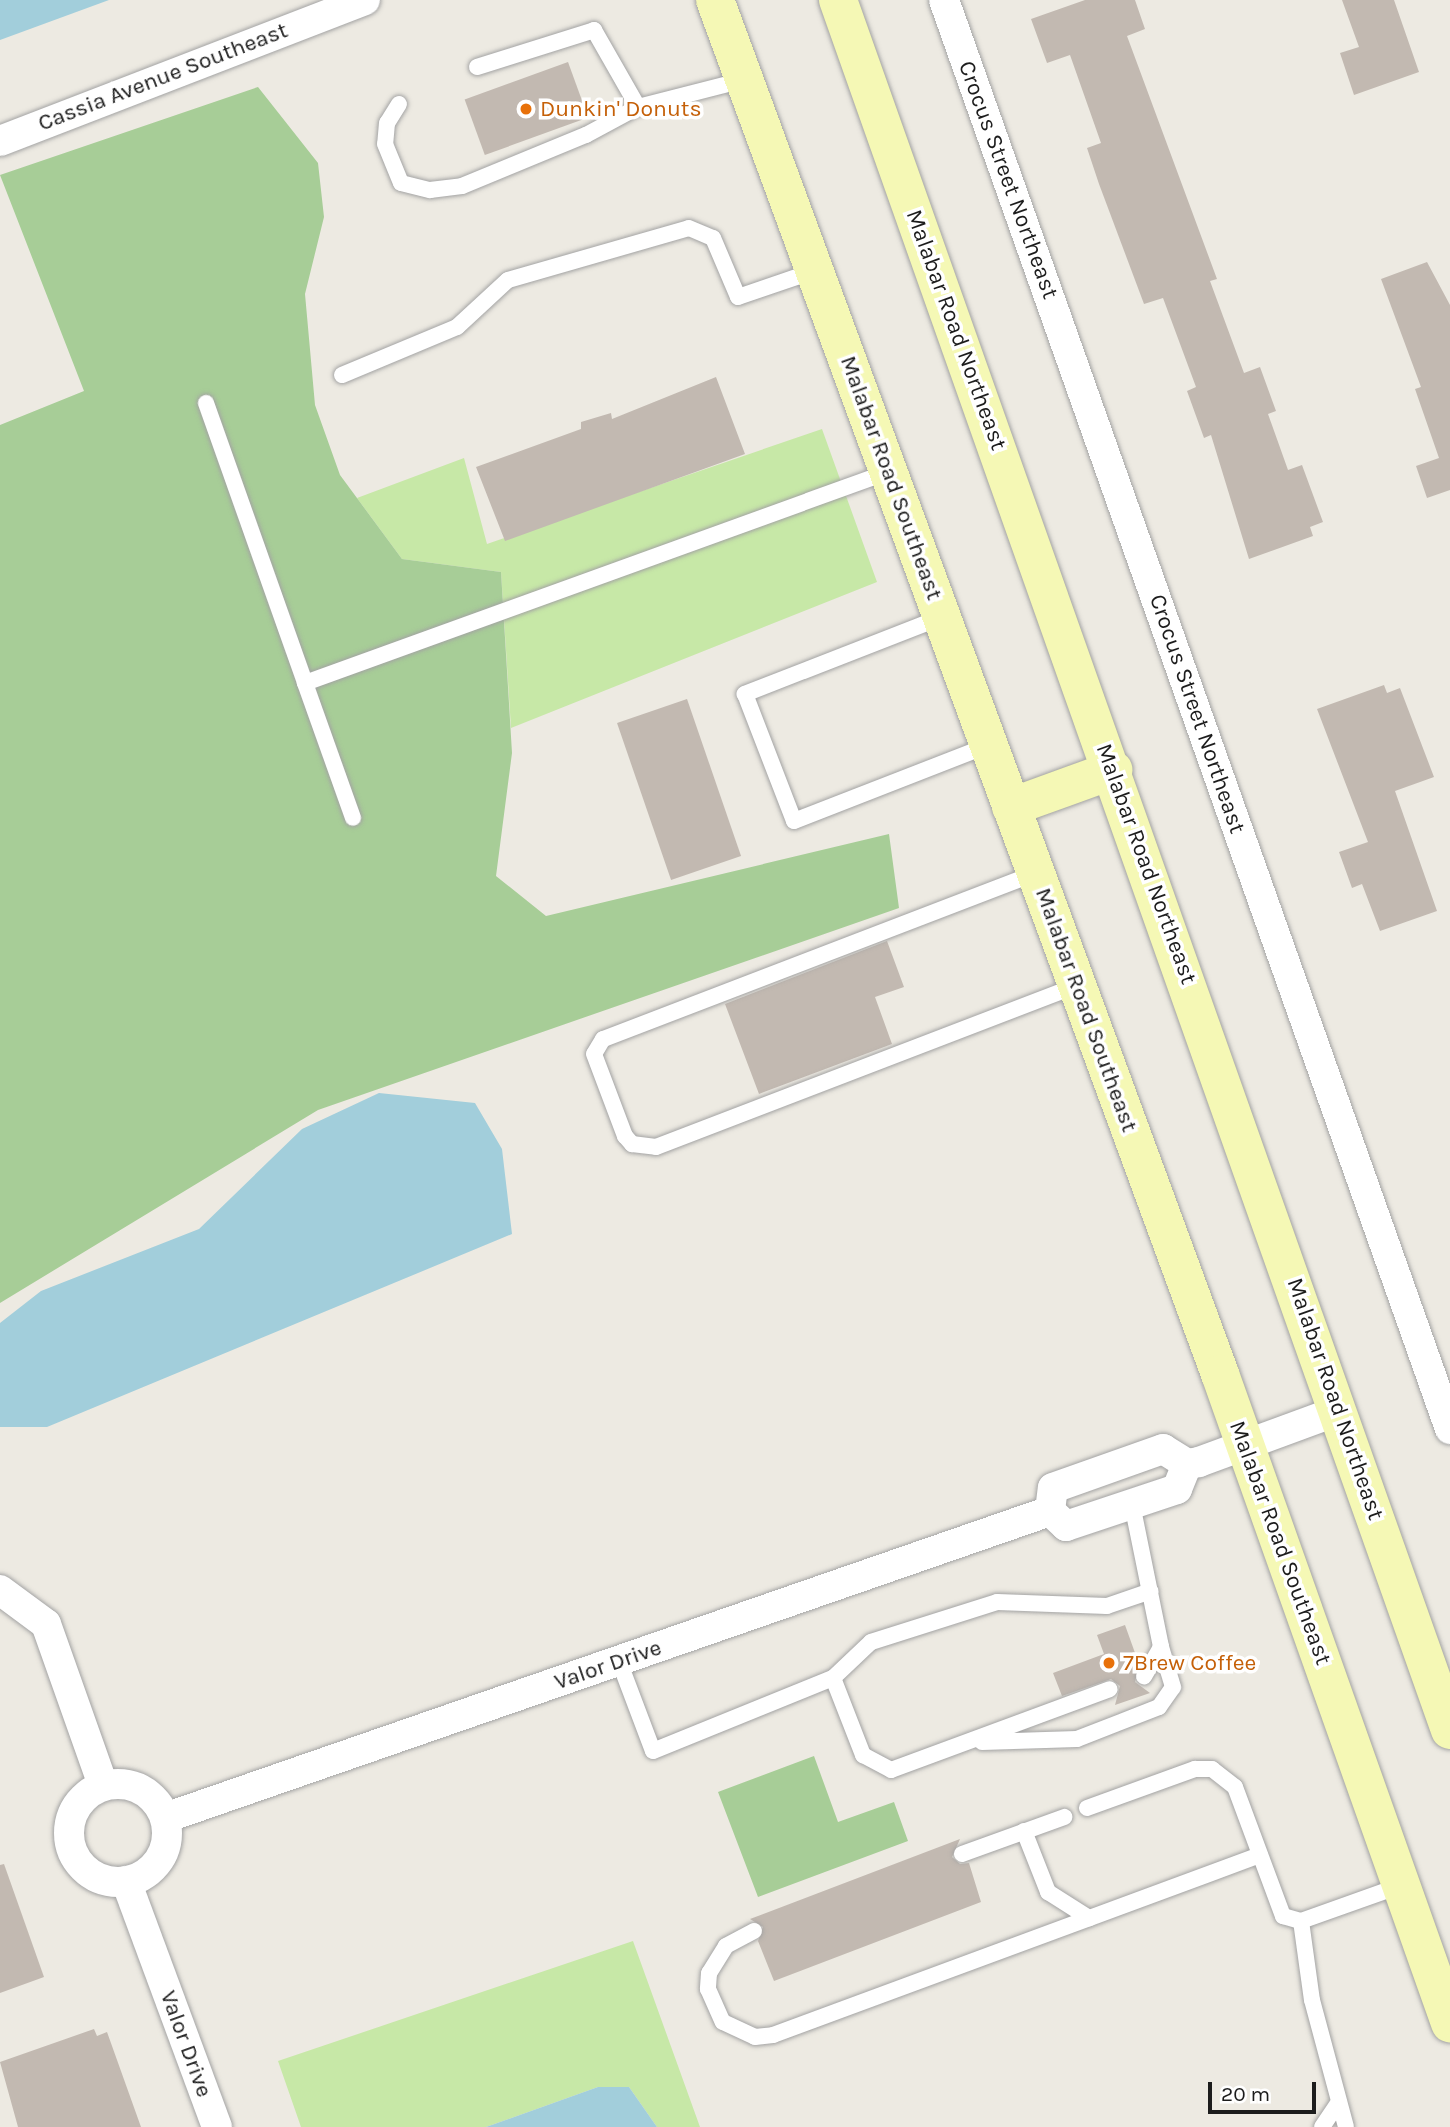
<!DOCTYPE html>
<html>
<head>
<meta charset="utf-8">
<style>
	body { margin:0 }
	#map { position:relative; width:1450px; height:2127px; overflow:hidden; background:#edeae2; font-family:Karla,sans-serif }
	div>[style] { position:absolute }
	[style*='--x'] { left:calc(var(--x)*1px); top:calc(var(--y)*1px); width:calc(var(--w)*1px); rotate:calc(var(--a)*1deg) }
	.grass>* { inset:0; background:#c7e8a7 }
	.forest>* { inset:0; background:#a7cd97 }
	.water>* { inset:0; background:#a2cedb }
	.building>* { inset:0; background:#c2b9b1; transform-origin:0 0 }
	.roads { filter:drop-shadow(0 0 2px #a3a3a3) drop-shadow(0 0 2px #a3a3a3) }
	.service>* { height:16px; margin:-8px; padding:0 8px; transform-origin:8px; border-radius:8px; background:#fff }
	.minor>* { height:30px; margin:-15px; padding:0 15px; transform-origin:15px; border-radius:15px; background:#fff }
	.minor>.ring { margin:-15px; padding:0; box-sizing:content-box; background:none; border:30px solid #fff; border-radius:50% }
	.secondary>* { height:38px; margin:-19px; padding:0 19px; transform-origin:19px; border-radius:19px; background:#f5f8b5 }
	.dots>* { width:19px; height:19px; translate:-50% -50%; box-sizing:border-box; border:4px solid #fff; border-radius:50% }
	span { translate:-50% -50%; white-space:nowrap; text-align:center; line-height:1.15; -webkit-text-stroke:7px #fff; paint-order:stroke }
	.street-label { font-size:23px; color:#1c1c1c }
	.food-label { font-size:23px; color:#c56008 }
	.left { translate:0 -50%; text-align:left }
	.scale { position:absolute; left:1208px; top:2082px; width:108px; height:32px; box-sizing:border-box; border:4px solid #1c1c1c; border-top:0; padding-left:9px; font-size:21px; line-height:24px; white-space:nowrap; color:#1c1c1c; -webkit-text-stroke:5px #fff; paint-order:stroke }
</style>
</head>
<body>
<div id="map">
	<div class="grass">
		<div style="clip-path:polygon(822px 429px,877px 582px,511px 728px,501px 572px,402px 559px,357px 498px,464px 458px,487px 544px)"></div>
		<div style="clip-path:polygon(633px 1941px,700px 2127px,657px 2127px,629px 2087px,598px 2087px,486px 2127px,301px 2127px,278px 2061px)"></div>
	</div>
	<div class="forest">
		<div style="clip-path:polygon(258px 87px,318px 163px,324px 217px,305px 294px,315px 405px,340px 475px,402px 559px,501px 572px,512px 753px,496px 876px,546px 916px,889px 834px,899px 908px,318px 1110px,0 1303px,0 425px,84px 391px,0 175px)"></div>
		<div style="clip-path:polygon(814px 1756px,838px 1822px,894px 1802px,908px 1841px,758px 1897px,718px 1792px)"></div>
	</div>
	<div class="water">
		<div style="clip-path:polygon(0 0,109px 0,0 40px)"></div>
		<div style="clip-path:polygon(379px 1093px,475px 1103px,502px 1149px,512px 1234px,47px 1427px,0 1427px,0 1323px,41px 1291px,199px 1229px,302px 1129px)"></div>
		<div style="clip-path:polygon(598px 2087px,629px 2087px,657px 2127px,486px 2127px)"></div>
	</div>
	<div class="building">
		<div style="clip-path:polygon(1085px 0,1135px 0,1145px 29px,1127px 36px,1217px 279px,1210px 281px,1244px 373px,1260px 367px,1276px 411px,1268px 414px,1288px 470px,1302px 465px,1323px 522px,1310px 527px,1313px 536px,1249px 559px,1211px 435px,1204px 438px,1187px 391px,1196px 387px,1163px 298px,1144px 304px,1099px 184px,1087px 148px,1101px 143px,1070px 55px,1047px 63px,1031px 19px)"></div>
		<div style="clip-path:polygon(1342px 0,1394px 0,1419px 72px,1354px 95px,1340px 53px,1359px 47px)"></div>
		<div style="left:568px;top:62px;width:59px;height:110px;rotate:70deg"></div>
		<div style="clip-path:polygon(1427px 262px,1450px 305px,1450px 490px,1427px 498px,1416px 466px,1439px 458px,1415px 389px,1421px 387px,1381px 279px)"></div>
		<div style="clip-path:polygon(716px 377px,745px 454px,505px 541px,476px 467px,581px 429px,581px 422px,611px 413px,612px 419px)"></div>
		<div style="clip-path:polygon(1384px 685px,1387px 693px,1400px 688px,1434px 777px,1395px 791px,1437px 911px,1380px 931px,1362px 884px,1352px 888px,1339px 852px,1368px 842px,1317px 709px)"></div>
		<div style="left:687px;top:699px;width:166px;height:74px;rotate:71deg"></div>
		<div style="clip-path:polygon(887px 941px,904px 987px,875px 997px,892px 1044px,759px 1094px,725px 1004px)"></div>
		<div style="clip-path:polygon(1125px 1625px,1139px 1664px,1135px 1682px,1150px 1693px,1115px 1705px,1120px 1686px,1111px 1679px,1062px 1696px,1053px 1673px,1104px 1654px,1097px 1635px)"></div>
		<div style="clip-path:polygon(960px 1839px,952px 1857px,960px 1864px,969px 1863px,981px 1902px,774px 1981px,758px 1941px,763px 1927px,750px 1919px)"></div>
		<div style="clip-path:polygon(4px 1864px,44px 1977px,0 1993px,0 1865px)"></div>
		<div style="clip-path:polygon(94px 2029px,97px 2036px,107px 2032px,141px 2127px,18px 2127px,0 2062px)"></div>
	</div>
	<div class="roads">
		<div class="service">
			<div style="--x:477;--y:67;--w:123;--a:-17.5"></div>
			<div style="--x:594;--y:30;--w:89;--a:60.3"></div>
			<div style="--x:638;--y:107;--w:109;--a:-14.3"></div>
			<div style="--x:399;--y:104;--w:22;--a:122"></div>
			<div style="--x:387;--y:123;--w:21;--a:95"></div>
			<div style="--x:385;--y:144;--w:42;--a:67.7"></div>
			<div style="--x:401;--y:183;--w:30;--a:14"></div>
			<div style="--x:430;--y:190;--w:32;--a:-7"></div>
			<div style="--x:462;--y:186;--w:134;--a:-22.4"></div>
			<div style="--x:586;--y:135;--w:59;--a:-28.3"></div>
			<div style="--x:342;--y:375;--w:125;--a:-22.7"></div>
			<div style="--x:457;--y:327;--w:69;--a:-42.7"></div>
			<div style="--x:508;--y:280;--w:188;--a:-16"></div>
			<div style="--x:689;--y:228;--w:26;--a:23"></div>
			<div style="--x:713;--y:238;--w:64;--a:67"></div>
			<div style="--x:738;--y:297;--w:80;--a:-18.9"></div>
			<div style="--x:206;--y:403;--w:297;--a:70.5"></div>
			<div style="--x:305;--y:683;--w:620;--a:-19.9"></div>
			<div style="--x:942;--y:617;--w:212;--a:158.7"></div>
			<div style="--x:745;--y:694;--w:136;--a:68.9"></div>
			<div style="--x:794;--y:821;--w:209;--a:-21.3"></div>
			<div style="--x:305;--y:683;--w:143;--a:70.4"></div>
			<div style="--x:1036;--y:873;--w:464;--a:159"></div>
			<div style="--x:603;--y:1039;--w:17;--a:121"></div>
			<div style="--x:594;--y:1054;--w:88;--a:69.3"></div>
			<div style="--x:625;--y:1136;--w:11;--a:49"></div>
			<div style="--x:632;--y:1144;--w:24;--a:7"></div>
			<div style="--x:656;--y:1147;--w:451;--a:-21"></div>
			<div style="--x:1132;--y:1504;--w:146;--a:78.5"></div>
			<div style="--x:1161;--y:1647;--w:34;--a:120"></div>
			<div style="--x:619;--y:1661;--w:96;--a:69.3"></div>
			<div style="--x:653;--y:1751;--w:194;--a:-22.1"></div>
			<div style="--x:833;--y:1678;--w:52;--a:-43.5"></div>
			<div style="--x:871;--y:1642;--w:132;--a:-17.6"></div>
			<div style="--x:997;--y:1602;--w:110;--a:2.1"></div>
			<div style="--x:1107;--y:1606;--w:46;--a:-18.8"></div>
			<div style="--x:833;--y:1678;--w:83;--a:68.7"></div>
			<div style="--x:863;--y:1755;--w:32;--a:28"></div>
			<div style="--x:891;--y:1770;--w:233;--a:-20.3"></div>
			<div style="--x:982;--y:1742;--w:95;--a:-1.8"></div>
			<div style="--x:1077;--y:1739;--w:88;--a:-21.3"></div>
			<div style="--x:1159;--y:1707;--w:24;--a:-55"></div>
			<div style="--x:1173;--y:1687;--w:42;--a:-106.7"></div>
			<div style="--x:1087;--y:1808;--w:115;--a:-19.9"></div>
			<div style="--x:1195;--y:1769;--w:17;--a:0"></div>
			<div style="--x:1212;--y:1769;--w:29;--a:38"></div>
			<div style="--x:1235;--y:1787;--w:138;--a:69.6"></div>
			<div style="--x:1283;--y:1916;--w:19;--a:16"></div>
			<div style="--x:1301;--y:1921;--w:107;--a:-19.6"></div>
			<div style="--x:1024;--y:1831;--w:66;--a:68.5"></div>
			<div style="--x:1048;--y:1892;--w:49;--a:32.4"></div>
			<div style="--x:962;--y:1854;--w:109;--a:-19.9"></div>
			<div style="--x:1301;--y:1921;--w:80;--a:82.1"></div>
			<div style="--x:1312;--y:2000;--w:131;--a:75"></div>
			<div style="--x:754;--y:1931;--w:32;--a:152"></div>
			<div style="--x:726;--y:1946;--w:32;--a:122"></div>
			<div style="--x:709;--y:1973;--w:16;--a:94"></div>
			<div style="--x:708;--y:1989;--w:36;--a:66"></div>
			<div style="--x:723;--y:2022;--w:35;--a:25"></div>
			<div style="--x:755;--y:2037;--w:18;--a:-6"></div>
			<div style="--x:773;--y:2035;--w:519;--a:-20.28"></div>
			<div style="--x:1322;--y:2127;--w:29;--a:-56"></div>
		</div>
		<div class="minor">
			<div style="--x:944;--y:0;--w:1516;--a:70.5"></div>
			<div style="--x:0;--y:141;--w:391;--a:-21.1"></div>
			<div style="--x:1050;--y:1511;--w:23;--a:-83"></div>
			<div style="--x:1053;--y:1488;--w:117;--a:-19.5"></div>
			<div style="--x:1163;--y:1449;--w:28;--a:32"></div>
			<div style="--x:1187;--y:1464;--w:12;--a:-9"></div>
			<div style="--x:1199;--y:1462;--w:150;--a:-20.2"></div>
			<div style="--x:1050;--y:1511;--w:22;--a:43"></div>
			<div style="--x:1066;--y:1526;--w:117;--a:-18.4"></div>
			<div style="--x:1177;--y:1489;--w:27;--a:-68"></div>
			<div style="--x:0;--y:1590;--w:57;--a:36.5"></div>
			<div style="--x:46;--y:1624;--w:171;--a:70.5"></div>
			<div class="ring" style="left:69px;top:1784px;width:68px;height:68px"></div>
			<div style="--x:165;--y:1818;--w:937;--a:-19.13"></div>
			<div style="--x:126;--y:1881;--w:262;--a:69.7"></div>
		</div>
		<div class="secondary">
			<div style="--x:715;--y:0;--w:1464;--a:69.82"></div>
			<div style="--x:1220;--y:1374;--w:689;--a:70.49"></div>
			<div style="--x:838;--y:0;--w:1835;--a:70.52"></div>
			<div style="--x:1011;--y:807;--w:109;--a:-19.9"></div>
		</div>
	</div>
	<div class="dots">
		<div style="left:526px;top:109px;background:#e8710a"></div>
		<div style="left:1109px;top:1663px;background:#e8710a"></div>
	</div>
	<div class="street-label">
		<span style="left:163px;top:77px;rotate:-21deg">Cassia Avenue Southeast</span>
		<span style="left:1008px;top:180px;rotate:70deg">Crocus Street Northeast</span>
		<span style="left:956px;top:330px;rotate:70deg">Malabar Road Northeast</span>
		<span style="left:891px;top:478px;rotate:70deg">Malabar Road Southeast</span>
		<span style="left:1197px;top:714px;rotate:71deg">Crocus Street Northeast</span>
		<span style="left:1146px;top:864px;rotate:70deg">Malabar Road Northeast</span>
		<span style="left:1086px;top:1010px;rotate:70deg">Malabar Road Southeast</span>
		<span style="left:1335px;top:1399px;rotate:71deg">Malabar Road Northeast</span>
		<span style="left:1280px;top:1543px;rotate:70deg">Malabar Road Southeast</span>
		<span style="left:608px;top:1665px;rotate:-19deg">Valor Drive</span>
		<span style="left:186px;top:2044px;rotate:70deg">Valor Drive</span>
	</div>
	<div class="food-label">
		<span class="left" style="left:540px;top:109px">Dunkin' Donuts</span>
		<span class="left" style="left:1123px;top:1663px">7Brew Coffee</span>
	</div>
	<div class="scale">20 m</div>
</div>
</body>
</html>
